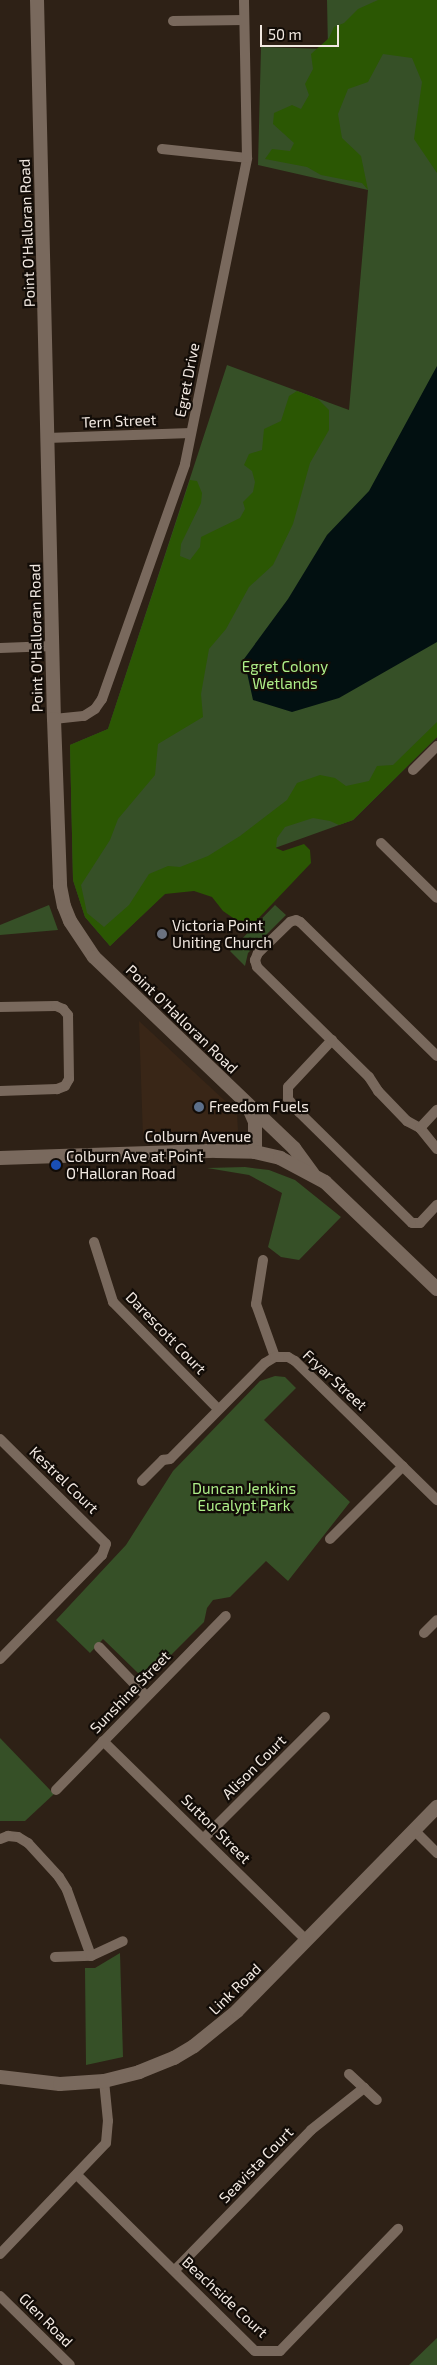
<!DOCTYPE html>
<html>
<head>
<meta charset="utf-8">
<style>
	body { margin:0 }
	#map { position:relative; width:437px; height:2365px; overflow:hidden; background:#2e2116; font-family:"Exo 2",sans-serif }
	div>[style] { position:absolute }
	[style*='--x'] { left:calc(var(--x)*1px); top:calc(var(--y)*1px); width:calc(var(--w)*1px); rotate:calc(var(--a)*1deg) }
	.built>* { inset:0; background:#392617 }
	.green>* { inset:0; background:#365027 }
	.forest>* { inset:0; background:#2b5703 }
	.water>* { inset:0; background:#021011 }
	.street>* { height:10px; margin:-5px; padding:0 5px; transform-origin:5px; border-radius:5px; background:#79695d }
	.secondary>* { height:14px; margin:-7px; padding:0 7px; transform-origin:7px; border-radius:7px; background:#79695d }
	.dots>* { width:14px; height:14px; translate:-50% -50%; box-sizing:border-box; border:2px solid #120c07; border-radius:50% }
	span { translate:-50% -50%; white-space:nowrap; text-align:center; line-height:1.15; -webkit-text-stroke:4.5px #120c07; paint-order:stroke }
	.street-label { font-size:15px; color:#f2e9e2 }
	.park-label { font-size:15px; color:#aeef89 }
	.poi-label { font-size:15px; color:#f2e9e2 }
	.left { translate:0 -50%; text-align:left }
	.scale { position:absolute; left:260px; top:25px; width:79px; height:22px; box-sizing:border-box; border:2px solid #f2e9e2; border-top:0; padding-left:6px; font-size:15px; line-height:18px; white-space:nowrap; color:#f2e9e2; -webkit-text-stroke:4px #120c07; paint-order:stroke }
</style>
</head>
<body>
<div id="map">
	<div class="built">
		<div style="clip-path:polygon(139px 1021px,237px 1112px,238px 1132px,143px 1137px)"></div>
	</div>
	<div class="green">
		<div style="clip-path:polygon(327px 0,437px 0,437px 737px,353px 820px,175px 884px,110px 946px,85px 917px,73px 880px,70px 745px,108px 729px,227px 365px,349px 410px,368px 190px,258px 165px,261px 47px,328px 49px)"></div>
		<div style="clip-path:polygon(49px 905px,58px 930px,0 935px,0 925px)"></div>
		<div style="clip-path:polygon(275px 905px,286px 915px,248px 953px,245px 966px,230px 951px)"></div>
		<div style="clip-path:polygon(245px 1167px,269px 1170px,295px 1180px,341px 1217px,299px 1260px,281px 1257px,268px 1247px,282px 1193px,249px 1175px,207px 1168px)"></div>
		<div style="clip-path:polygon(275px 1376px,285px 1377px,296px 1388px,264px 1420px,350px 1502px,288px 1581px,266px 1561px,230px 1597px,213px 1600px,207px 1608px,204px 1622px,152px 1674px,145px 1677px,139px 1674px,103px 1639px,90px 1653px,56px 1620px,126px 1545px,173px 1471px,260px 1381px)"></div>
		<div style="clip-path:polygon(0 1738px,54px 1794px,25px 1821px,0 1821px)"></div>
		<div style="clip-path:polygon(120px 1953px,123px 2057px,86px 2065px,85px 1968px,95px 1968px)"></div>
		<div style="clip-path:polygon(437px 2338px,437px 2365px,409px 2365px)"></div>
	</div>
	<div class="forest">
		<div style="clip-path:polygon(378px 0,437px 0,437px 173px,414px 139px,422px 82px,412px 58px,383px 54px,368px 82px,348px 89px,338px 114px,342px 138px,361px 156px,368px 190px,362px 183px,321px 175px,307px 167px,265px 159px,272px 149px,290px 151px,294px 143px,273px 124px,274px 113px,292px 105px,301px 109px,309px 95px,305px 84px,313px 69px,311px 54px,329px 38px,334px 27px,344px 23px,358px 9px)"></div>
		<div style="clip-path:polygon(297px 391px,318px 399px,329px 410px,329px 430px,310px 463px,293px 524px,273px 565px,249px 587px,226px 629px,209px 649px,201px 694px,203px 717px,158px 744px,155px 775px,118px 819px,110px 840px,81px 885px,87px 913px,104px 927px,129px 905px,149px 874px,168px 866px,180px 867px,208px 856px,240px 836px,287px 800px,297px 783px,320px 775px,335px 778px,346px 786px,369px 781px,377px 766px,393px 765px,437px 722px,437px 737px,353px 820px,339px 825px,330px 821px,313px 818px,285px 827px,277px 838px,276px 848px,283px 851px,304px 844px,310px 850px,311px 863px,255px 922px,236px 920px,223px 911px,212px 897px,194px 891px,165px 894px,110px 946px,85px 917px,73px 880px,70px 745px,108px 729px,190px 480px,197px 481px,202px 493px,201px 503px,181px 544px,180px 556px,190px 560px,200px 547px,201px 537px,240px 518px,245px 509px,243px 502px,253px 492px,255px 482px,252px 471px,244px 465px,249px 454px,262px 450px,264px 429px,281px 421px,289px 396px)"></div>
	</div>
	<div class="water">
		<div style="clip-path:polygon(437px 366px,437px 642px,339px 698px,292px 712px,253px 700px,244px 659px,288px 599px,327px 535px,369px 491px)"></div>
	</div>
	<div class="street">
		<div style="--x:173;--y:21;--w:71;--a:-0.8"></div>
		<div style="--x:162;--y:149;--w:85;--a:6"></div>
		<div style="--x:47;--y:438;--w:144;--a:-2"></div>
		<div style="--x:0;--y:648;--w:53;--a:-2.2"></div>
		<div style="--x:54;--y:719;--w:30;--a:-6"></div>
		<div style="--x:84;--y:716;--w:13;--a:-32"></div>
		<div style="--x:95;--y:709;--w:12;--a:-55"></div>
		<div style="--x:102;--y:699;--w:249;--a:-70.5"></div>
		<div style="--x:185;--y:464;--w:312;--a:-78.5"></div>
		<div style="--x:247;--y:158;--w:158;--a:-91.1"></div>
		<div style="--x:413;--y:770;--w:34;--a:-45"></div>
		<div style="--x:381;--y:843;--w:78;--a:44.5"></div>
		<div style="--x:0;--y:1007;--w:56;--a:-1"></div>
		<div style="--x:56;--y:1006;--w:8;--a:23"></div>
		<div style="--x:63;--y:1009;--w:8;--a:50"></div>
		<div style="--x:68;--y:1015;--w:64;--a:89.1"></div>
		<div style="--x:69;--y:1079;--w:8;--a:120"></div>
		<div style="--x:65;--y:1086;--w:9;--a:159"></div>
		<div style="--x:57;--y:1089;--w:57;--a:178"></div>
		<div style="--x:332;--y:1040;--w:64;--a:133.1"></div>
		<div style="--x:288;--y:1087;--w:12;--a:90"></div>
		<div style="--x:288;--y:1099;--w:17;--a:50"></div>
		<div style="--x:299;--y:1112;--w:158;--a:44.5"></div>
		<div style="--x:412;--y:1223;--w:8;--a:0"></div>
		<div style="--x:420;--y:1223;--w:25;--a:-47"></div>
		<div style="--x:437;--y:1056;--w:192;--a:-135.6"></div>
		<div style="--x:300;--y:922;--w:4;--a:-153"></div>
		<div style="--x:296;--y:920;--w:6;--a:162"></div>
		<div style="--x:290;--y:922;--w:45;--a:135.9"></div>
		<div style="--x:258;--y:953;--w:8;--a:113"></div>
		<div style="--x:255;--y:960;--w:7;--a:74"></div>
		<div style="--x:257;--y:967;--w:157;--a:44.5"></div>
		<div style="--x:369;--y:1077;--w:17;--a:57"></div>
		<div style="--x:378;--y:1091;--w:42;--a:46"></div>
		<div style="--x:407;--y:1121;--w:15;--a:28"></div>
		<div style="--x:420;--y:1128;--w:27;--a:51"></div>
		<div style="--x:420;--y:1128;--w:25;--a:-47"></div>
		<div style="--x:94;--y:1242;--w:63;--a:72.4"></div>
		<div style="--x:113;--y:1302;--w:150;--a:45.5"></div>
		<div style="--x:263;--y:1260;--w:45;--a:99"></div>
		<div style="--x:256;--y:1304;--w:56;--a:70.3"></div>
		<div style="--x:0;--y:1439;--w:149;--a:44.7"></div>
		<div style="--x:106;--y:1544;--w:12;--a:110"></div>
		<div style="--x:102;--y:1555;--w:146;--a:134.4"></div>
		<div style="--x:142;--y:1481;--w:30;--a:-45"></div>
		<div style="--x:163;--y:1460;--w:7;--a:-8"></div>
		<div style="--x:170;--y:1459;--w:135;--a:-45.3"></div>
		<div style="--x:265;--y:1363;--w:12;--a:-31"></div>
		<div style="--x:275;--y:1357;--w:13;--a:0"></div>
		<div style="--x:288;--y:1357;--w:8;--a:30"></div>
		<div style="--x:295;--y:1361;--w:199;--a:44.4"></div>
		<div style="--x:330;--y:1539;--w:103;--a:-45"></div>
		<div style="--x:424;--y:1633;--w:18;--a:-45"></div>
		<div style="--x:99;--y:1647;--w:68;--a:46.2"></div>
		<div style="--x:103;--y:1741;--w:284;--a:44.4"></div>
		<div style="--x:56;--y:1790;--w:243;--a:-45.7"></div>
		<div style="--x:414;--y:1830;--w:33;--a:45"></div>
		<div style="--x:204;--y:1838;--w:171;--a:-45"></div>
		<div style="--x:0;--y:1839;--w:9;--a:-21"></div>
		<div style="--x:8;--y:1836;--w:10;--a:6"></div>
		<div style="--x:18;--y:1837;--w:12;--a:31"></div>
		<div style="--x:28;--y:1843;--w:46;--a:47.6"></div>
		<div style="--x:59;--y:1877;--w:15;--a:58"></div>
		<div style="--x:67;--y:1890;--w:70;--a:70"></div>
		<div style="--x:55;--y:1957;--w:36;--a:-2"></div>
		<div style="--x:91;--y:1956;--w:35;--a:-25"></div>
		<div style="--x:349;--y:2074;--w:38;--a:43"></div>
		<div style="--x:77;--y:2175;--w:250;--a:44.7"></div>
		<div style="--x:255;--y:2351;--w:25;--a:0"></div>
		<div style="--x:280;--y:2351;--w:170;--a:-46"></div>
		<div style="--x:0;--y:2254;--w:153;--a:-46.3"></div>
		<div style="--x:106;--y:2143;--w:22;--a:-85"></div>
		<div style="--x:108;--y:2121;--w:40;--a:-95.7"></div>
		<div style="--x:175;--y:2270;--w:195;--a:-45.8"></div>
		<div style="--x:311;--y:2130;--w:68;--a:-38.4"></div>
		<div style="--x:0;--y:2296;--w:98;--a:44.6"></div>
	</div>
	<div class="secondary">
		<div style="--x:37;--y:0;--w:719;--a:88.65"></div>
		<div style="--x:54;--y:719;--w:167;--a:87.9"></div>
		<div style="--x:60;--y:886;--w:20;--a:79"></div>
		<div style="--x:64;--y:906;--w:16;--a:68"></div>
		<div style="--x:70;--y:921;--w:43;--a:56.3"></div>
		<div style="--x:94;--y:957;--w:277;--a:43.7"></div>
		<div style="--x:294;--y:1148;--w:32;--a:54"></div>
		<div style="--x:248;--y:1106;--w:17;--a:66"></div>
		<div style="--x:255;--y:1122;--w:30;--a:90"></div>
		<div style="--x:0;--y:1158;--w:216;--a:-1.9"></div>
		<div style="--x:216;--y:1151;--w:39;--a:1"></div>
		<div style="--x:255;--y:1152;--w:26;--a:13"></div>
		<div style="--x:280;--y:1158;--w:51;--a:28.1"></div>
		<div style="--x:325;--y:1182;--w:155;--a:43.7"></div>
		<div style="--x:0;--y:2077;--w:60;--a:6.7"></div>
		<div style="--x:60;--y:2084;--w:44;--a:-3.9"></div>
		<div style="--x:104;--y:2081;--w:36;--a:-14"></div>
		<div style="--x:139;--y:2072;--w:38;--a:-22"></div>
		<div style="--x:174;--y:2058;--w:23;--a:-31"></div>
		<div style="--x:194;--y:2046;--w:55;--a:-39.1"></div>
		<div style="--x:237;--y:2011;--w:286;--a:-45.6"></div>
	</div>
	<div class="dots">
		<div style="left:162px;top:934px;background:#6b7280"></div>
		<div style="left:199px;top:1107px;background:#5c6f8a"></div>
		<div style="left:56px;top:1165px;background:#1a4fb4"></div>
	</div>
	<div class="street-label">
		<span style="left:27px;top:233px;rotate:-92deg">Point O'Halloran Road</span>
		<span style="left:187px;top:380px;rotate:-79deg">Egret Drive</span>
		<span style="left:119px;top:421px;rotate:-2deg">Tern Street</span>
		<span style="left:36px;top:638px;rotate:-91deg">Point O'Halloran Road</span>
		<span style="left:182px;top:1019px;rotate:44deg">Point O'Halloran Road</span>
		<span style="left:198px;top:1137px">Colburn Avenue</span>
		<span style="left:166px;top:1333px;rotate:46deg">Darescott Court</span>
		<span style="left:335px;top:1380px;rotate:43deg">Fryar Street</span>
		<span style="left:64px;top:1480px;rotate:44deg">Kestrel Court</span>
		<span style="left:130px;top:1692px;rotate:-46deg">Sunshine Street</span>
		<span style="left:254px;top:1767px;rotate:-45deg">Alison Court</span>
		<span style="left:216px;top:1829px;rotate:45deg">Sutton Street</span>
		<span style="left:235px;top:1989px;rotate:-44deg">Link Road</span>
		<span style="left:256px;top:2165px;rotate:-46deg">Seavista Court</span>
		<span style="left:225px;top:2297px;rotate:43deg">Beachside Court</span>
		<span style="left:46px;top:2320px;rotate:45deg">Glen Road</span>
	</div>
	<div class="park-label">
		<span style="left:285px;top:675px">Egret Colony<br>Wetlands</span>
		<span style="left:244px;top:1497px">Duncan Jenkins<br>Eucalypt Park</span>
	</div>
	<div class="poi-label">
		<span class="left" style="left:172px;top:934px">Victoria Point<br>Uniting Church</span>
		<span class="left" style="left:209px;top:1107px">Freedom Fuels</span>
		<span class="left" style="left:66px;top:1165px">Colburn Ave at Point<br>O'Halloran Road</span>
	</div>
	<div class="scale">50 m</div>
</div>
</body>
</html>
